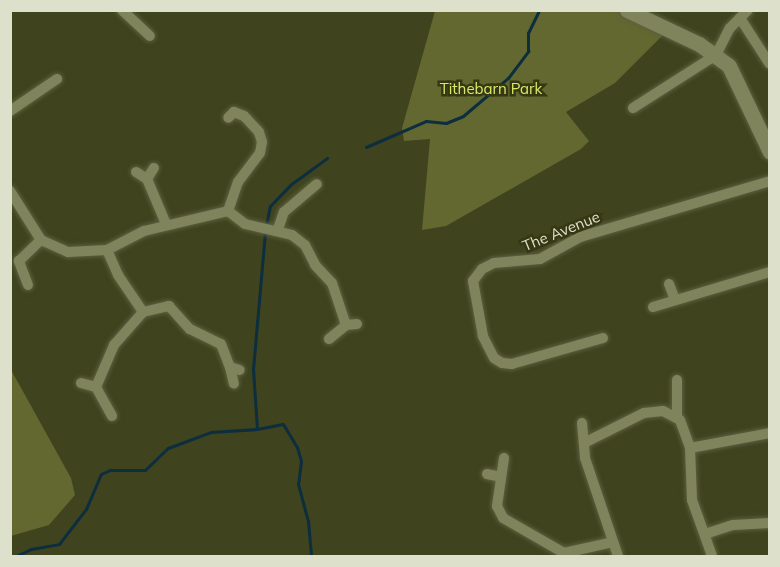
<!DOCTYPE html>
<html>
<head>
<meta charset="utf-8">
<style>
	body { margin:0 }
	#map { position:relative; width:780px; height:567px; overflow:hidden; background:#3f431e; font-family:Mulish,sans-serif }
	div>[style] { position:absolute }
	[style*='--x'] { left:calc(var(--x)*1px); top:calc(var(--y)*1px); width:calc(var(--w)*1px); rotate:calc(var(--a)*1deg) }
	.green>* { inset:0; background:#626830 }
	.stream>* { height:3px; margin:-1.5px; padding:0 1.5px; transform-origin:1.5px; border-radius:1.5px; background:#0d2e3e }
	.roads { filter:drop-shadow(0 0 2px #5d603f) drop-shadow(0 0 2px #5d603f) }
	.minor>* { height:10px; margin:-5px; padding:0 5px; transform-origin:5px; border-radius:5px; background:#80845d }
	.secondary>* { height:15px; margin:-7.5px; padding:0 7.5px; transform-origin:7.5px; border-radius:7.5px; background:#80845d }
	span { translate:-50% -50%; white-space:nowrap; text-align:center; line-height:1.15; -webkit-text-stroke:5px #353813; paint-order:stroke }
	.park-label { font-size:15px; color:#dce86a }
	.street-label { font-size:15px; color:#dde0cb }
	.frame { position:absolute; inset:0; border:12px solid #dde0cb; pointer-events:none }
</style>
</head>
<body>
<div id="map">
	<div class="green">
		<div style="clip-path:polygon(435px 11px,627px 11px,668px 30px,615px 83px,566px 112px,589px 141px,581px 149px,446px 226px,422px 230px,430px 139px,404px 141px,402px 128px)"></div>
		<div style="clip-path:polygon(10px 368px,71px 478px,75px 495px,49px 525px,11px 536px)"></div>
	</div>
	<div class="stream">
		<div style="--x:366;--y:147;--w:65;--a:-23.4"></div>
		<div style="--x:426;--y:121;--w:20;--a:6"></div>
		<div style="--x:446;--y:123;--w:18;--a:-22"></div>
		<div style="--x:463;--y:116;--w:59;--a:-40.2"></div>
		<div style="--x:508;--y:78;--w:34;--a:-53"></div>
		<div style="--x:528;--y:51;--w:18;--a:-90"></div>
		<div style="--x:528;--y:33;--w:25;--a:-64"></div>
		<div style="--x:266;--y:226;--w:20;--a:-79"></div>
		<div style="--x:270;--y:206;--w:29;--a:-46"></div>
		<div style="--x:290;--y:185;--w:46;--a:-36.1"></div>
		<div style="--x:257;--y:429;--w:26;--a:-11"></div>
		<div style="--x:283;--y:424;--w:27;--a:59"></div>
		<div style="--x:297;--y:447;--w:15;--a:74"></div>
		<div style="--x:301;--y:461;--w:23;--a:97"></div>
		<div style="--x:298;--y:484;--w:38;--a:75"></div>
		<div style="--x:308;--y:521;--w:35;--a:85"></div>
		<div style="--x:16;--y:556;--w:17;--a:-25"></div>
		<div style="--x:31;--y:549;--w:28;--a:-10"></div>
		<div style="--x:59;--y:544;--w:44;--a:-52.4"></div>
		<div style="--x:86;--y:509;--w:38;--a:-67"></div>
		<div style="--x:101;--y:474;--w:10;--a:-24"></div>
		<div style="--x:110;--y:470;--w:35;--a:0"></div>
		<div style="--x:145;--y:470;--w:32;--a:-44"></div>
		<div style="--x:168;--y:448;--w:46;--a:-20.4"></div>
		<div style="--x:211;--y:432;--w:46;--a:-3.7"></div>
		<div style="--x:257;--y:429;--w:60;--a:-93.8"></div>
		<div style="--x:253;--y:369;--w:138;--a:-85"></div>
	</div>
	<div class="roads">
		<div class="minor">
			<div style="--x:122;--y:10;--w:38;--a:43"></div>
			<div style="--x:740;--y:18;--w:54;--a:57.2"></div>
			<div style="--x:633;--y:108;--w:98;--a:-32.6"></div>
			<div style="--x:716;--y:55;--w:30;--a:-63"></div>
			<div style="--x:730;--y:28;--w:25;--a:-45"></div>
			<div style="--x:10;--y:111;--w:57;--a:-34.2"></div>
			<div style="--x:136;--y:172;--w:13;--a:32"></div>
			<div style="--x:147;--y:179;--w:49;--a:67.1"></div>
			<div style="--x:147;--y:179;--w:13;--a:-58"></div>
			<div style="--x:10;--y:191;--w:58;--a:57.7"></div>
			<div style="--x:41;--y:240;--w:30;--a:24"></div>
			<div style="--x:68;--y:252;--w:39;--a:-3"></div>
			<div style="--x:107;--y:250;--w:42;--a:-27.2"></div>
			<div style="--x:144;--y:231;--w:86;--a:-13.4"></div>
			<div style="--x:228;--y:211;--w:21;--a:37"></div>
			<div style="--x:245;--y:224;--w:48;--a:13.2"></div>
			<div style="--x:292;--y:235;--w:16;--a:38"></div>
			<div style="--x:305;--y:245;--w:22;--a:63"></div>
			<div style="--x:315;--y:265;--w:25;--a:47"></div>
			<div style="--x:332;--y:283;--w:44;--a:71.6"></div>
			<div style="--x:228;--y:211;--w:31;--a:-71"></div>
			<div style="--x:238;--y:182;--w:36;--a:-53"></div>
			<div style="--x:260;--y:153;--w:11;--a:-80"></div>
			<div style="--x:262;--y:142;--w:10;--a:-107"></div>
			<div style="--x:259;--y:132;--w:22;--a:-133"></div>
			<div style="--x:244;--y:116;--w:11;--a:-158"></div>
			<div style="--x:234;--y:112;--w:8;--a:135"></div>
			<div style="--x:278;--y:229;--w:18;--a:-71"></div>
			<div style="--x:284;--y:212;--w:43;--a:-40.3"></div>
			<div style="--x:107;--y:250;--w:27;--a:66"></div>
			<div style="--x:118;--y:275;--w:45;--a:56"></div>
			<div style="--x:143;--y:312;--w:27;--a:-13"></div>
			<div style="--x:169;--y:306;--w:31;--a:48"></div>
			<div style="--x:190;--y:329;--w:34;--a:26"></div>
			<div style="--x:221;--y:344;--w:25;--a:69"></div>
			<div style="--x:230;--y:367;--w:10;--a:17"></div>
			<div style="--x:669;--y:284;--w:17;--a:69"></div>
			<div style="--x:28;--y:285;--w:26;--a:-111"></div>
			<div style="--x:19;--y:261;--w:30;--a:-44"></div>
			<div style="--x:653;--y:307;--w:122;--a:-16.7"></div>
			<div style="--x:603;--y:338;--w:95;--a:164.1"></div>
			<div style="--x:512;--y:364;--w:10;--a:-174"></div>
			<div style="--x:502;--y:363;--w:9;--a:-148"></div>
			<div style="--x:494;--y:358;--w:25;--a:-117"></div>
			<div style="--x:483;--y:336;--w:56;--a:-100.3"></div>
			<div style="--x:473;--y:281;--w:15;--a:-53"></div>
			<div style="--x:482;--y:269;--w:13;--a:-27"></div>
			<div style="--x:494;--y:263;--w:46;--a:-5"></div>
			<div style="--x:540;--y:259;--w:46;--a:-28.8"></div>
			<div style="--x:580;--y:237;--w:198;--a:-16.4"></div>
			<div style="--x:329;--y:339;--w:22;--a:-39"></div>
			<div style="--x:346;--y:325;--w:11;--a:-5"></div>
			<div style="--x:230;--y:367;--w:17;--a:77"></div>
			<div style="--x:677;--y:380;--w:38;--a:90"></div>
			<div style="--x:81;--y:383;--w:16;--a:15"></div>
			<div style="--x:112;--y:416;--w:33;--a:-119"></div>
			<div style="--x:96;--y:387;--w:46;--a:-66.8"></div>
			<div style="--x:114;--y:345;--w:44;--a:-48.7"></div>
			<div style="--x:582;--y:423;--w:35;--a:85"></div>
			<div style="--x:585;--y:458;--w:103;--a:71.4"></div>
			<div style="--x:584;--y:443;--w:67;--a:-26.6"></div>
			<div style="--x:644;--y:413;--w:19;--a:-6"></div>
			<div style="--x:663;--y:411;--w:19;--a:28"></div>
			<div style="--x:680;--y:420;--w:30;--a:70"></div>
			<div style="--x:690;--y:448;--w:52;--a:87.8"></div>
			<div style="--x:692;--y:500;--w:59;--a:70.3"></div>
			<div style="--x:690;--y:448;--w:81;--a:-10.6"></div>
			<div style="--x:504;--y:458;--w:49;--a:98.3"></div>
			<div style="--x:497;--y:506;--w:13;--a:63"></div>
			<div style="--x:503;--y:518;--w:70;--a:29.8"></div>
			<div style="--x:564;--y:553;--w:50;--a:-12.7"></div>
			<div style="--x:487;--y:474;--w:14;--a:12"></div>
			<div style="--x:705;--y:534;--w:29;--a:-18"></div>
			<div style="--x:733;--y:525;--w:37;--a:-3"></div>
		</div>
		<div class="secondary">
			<div style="--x:627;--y:10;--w:80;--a:25.3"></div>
			<div style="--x:699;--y:44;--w:37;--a:36"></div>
			<div style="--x:729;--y:66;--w:95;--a:64.5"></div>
		</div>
	</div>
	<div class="park-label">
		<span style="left:491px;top:89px">Tithebarn Park</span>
	</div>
	<div class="street-label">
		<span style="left:561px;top:231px;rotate:-22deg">The Avenue</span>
	</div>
	<div class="frame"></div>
</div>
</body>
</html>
